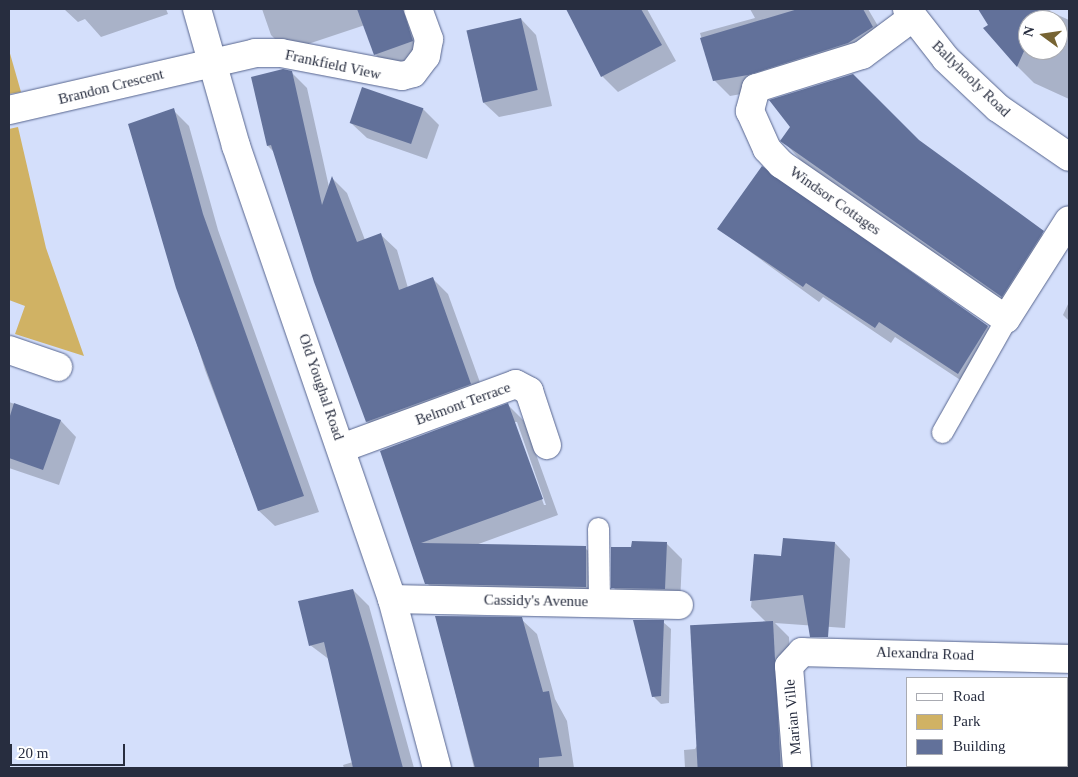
<!DOCTYPE html>
<html>
<head>
<meta charset="utf-8">
<style>
	body { margin:0 }
	#map { position:relative; width:1078px; height:777px; overflow:hidden; background:#d4dffb; font-family:Georgia,serif }
	div>[style] { position:absolute }
	[style*='--x'] { left:calc(var(--x)*1px); top:calc(var(--y)*1px); width:calc(var(--w)*1px); rotate:calc(var(--a)*1deg) }
	.green>* { inset:0; background:#d0b264 }
	.shadow>* { inset:0; background:#0003 }
	.building>* { inset:0; background:#62719a; transform-origin:0 0 }
	.roads { filter:drop-shadow(0 0 1px #57658e) drop-shadow(0 0 1px #57658e) }
	.lane>* { height:21px; margin:-10.5px; padding:0 10.5px; transform-origin:10.5px; border-radius:10.5px; background:#fff }
	.street>* { height:28px; margin:-14px; padding:0 14px; transform-origin:14px; border-radius:14px; background:#fff }
	.secondary>* { height:28px; margin:-14px; padding:0 14px; transform-origin:14px; border-radius:14px; background:#fff }
	span { translate:-50% -50%; white-space:nowrap; text-align:center; line-height:1.15; -webkit-text-stroke:5px #fff; paint-order:stroke }
	.street-label { font-size:15px; color:#272d3f }
	.frame { position:absolute; inset:0; border:10px solid #272d3f; pointer-events:none }
	.legend { position:absolute; left:906px; top:677px; width:162px; height:90px; box-sizing:border-box; background:#fff; border:1px solid #a9abb2; margin:0; padding:6px 9px; list-style:none; font-size:15px; color:#272d3f }
	.legend li { display:flex; align-items:center; gap:10px; height:25px }
	.legend b { width:25px; border:1px solid #a9abb2 }
	.north { position:absolute; left:1018px; top:10px; width:50px; height:50px; box-sizing:border-box; background:#fff; border:1px solid #a9abb2; border-radius:50%; rotate:284deg; font-size:14px; font-weight:700; line-height:20px; text-align:center; color:#272d3f }
	.north::after { content:''; display:block; margin:auto; width:18px; height:22px; background:#776433; clip-path:polygon(50% 0,100% 100%,50% 72%,0 100%) }
	.scale { position:absolute; left:10px; top:744px; width:115px; height:22px; box-sizing:border-box; border:2px solid #272d3f; border-top:0; padding-left:6px; font-size:15px; line-height:18px; white-space:nowrap; color:#272d3f; -webkit-text-stroke:4px #fff; paint-order:stroke }
</style>
</head>
<body>
<div id="map">
	<div class="green">
		<div style="clip-path:polygon(9px 50px,21px 92px,9px 94px)"></div>
		<div style="clip-path:polygon(18px 127px,46px 248px,84px 356px,15px 334px,25px 306px,9px 300px,9px 129px)"></div>
	</div>
	<div class="shadow">
		<div style="clip-path:polygon(64px 9px,166px 9px,168px 14px,101px 37px,85px 19px,78px 22px)"></div>
		<div style="clip-path:polygon(262px 9px,415px 9px,428px 57px,391px 70px,375px 54px,365px 25px,287px 51px,271px 35px)"></div>
		<div style="clip-path:polygon(592px 9px,647px 9px,676px 61px,618px 92px,602px 76px,573px 19px)"></div>
		<div style="clip-path:polygon(750px 9px,868px 9px,888px 43px,764px 90px,730px 96px,714px 80px,700px 33px,755px 18px)"></div>
		<div style="clip-path:polygon(evenodd,979px 9px,1053px 9px,1049px 11px,1069px 20px,1069px 99px,1034px 83px,1018px 67px,985px 29px,989px 26px,979px 9px,1028px 20px,1058px 20px,1058px 50px,1028px 50px,1028px 20px)"></div>
		<div style="clip-path:polygon(521px 19px,536px 35px,552px 106px,499px 117px,483px 102px,468px 31px)"></div>
		<div style="clip-path:polygon(291px 72px,307px 88px,329px 187px,332px 178px,347px 193px,365px 240px,381px 235px,397px 250px,408px 288px,433px 279px,448px 294px,486px 399px,383px 437px,367px 422px,275px 153px,268px 146px)"></div>
		<div style="clip-path:polygon(423px 109px,439px 125px,427px 159px,367px 138px,351px 123px)"></div>
		<div style="clip-path:polygon(173px 110px,189px 126px,218px 230px,319px 512px,275px 526px,259px 511px,205px 370px,129px 125px)"></div>
		<div style="clip-path:polygon(782px 140px,918px 141px,1059px 247px,1018px 312px,808px 168px)"></div>
		<div style="clip-path:polygon(719px 229px,987px 326px,1003px 342px,974px 389px,895px 337px,891px 343px,823px 297px,819px 302px)"></div>
		<div style="clip-path:polygon(1069px 302px,1069px 321px,1063px 315px)"></div>
		<div style="clip-path:polygon(9px 402px,61px 421px,76px 437px,59px 485px,9px 468px)"></div>
		<div style="clip-path:polygon(evenodd,508px 405px,524px 421px,558px 515px,473px 546px,585px 548px,601px 563px,601px 603px,442px 599px,427px 583px,381px 452px,508px 405px,514px 422px,517px 422px,546px 505px,544px 505px,514px 422px)"></div>
		<div style="clip-path:polygon(666px 543px,682px 559px,680px 604px,628px 603px,613px 587px,633px 549px)"></div>
		<div style="clip-path:polygon(835px 543px,850px 559px,845px 628px,775px 623px,789px 637px,794px 768px,685px 768px,684px 750px,695px 749px,766px 622px,751px 607px,756px 556px,783px 558px)"></div>
		<div style="clip-path:polygon(353px 590px,369px 606px,414px 768px,344px 768px,343px 765px,353px 762px,330px 660px,310px 645px)"></div>
		<div style="clip-path:polygon(437px 617px,521px 619px,537px 634px,555px 699px,567px 721px,574px 768px,474px 768px)"></div>
		<div style="clip-path:polygon(663px 622px,671px 629px,669px 703px,661px 704px,653px 696px)"></div>
		<div style="clip-path:polygon(813px 767px,863px 768px,813px 768px)"></div>
	</div>
	<div class="building">
		<div style="clip-path:polygon(357px 9px,403px 9px,413px 41px,374px 55px)"></div>
		<div style="clip-path:polygon(566px 9px,641px 9px,662px 45px,601px 77px)"></div>
		<div style="clip-path:polygon(798px 9px,863px 9px,873px 27px,848px 43px,748px 75px,713px 81px,700px 38px)"></div>
		<div style="clip-path:polygon(978px 9px,1043px 9px,1038px 20px,1028px 20px,1028px 42px,1017px 67px,983px 28px,988px 25px)"></div>
		<div style="left:521px;top:18px;width:74px;height:56px;rotate:77deg"></div>
		<div style="clip-path:polygon(283px 69px,292px 71px,322px 205px,332px 176px,357px 242px,381px 233px,399px 290px,433px 277px,471px 384px,366px 422px,314px 282px,271px 145px,267px 146px,251px 77px)"></div>
		<div style="clip-path:polygon(853px 74px,919px 140px,1044px 231px,1002px 297px,780px 141px,790px 127px,769px 100px)"></div>
		<div style="left:362px;top:87px;width:65px;height:38px;rotate:19deg"></div>
		<div style="clip-path:polygon(174px 108px,203px 214px,304px 496px,258px 511px,176px 288px,128px 124px)"></div>
		<div style="clip-path:polygon(762px 166px,988px 326px,958px 374px,879px 322px,875px 328px,806px 283px,803px 287px,717px 229px)"></div>
		<div style="clip-path:polygon(14px 403px,61px 420px,43px 470px,9px 458px,9px 419px)"></div>
		<div style="clip-path:polygon(508px 403px,543px 499px,421px 543px,586px 546px,586px 587px,425px 584px,380px 451px)"></div>
		<div style="clip-path:polygon(783px 538px,835px 542px,828px 637px,810px 637px,803px 595px,750px 601px,754px 554px,781px 556px)"></div>
		<div style="clip-path:polygon(632px 541px,667px 542px,665px 589px,611px 588px,611px 547px,631px 547px)"></div>
		<div style="clip-path:polygon(353px 589px,370px 647px,403px 768px,353px 768px,324px 642px,309px 646px,298px 601px)"></div>
		<div style="clip-path:polygon(435px 616px,522px 617px,543px 692px,549px 691px,562px 756px,539px 758px,539px 768px,475px 768px)"></div>
		<div style="clip-path:polygon(633px 620px,664px 620px,661px 696px,652px 697px)"></div>
		<div style="left:773px;top:621px;width:147px;height:83px;rotate:87deg"></div>
	</div>
	<div class="roads">
		<div class="lane">
			<div style="--x:942;--y:432;--w:130;--a:-60.5"></div>
			<div style="--x:598;--y:528;--w:74;--a:89.2"></div>
		</div>
		<div class="street">
			<div style="--x:912;--y:18;--w:62;--a:143.5"></div>
			<div style="--x:862;--y:55;--w:111;--a:162.7"></div>
			<div style="--x:756;--y:88;--w:24;--a:105"></div>
			<div style="--x:750;--y:111;--w:42;--a:65.9"></div>
			<div style="--x:767;--y:149;--w:21;--a:47"></div>
			<div style="--x:781;--y:164;--w:273;--a:34.6"></div>
			<div style="--x:1006;--y:319;--w:117;--a:-57.5"></div>
			<div style="--x:9;--y:110;--w:253;--a:-13"></div>
			<div style="--x:255;--y:53;--w:26;--a:0"></div>
			<div style="--x:281;--y:53;--w:123;--a:10.8"></div>
			<div style="--x:402;--y:76;--w:11;--a:-15"></div>
			<div style="--x:413;--y:73;--w:21;--a:-53"></div>
			<div style="--x:426;--y:56;--w:17;--a:-80"></div>
			<div style="--x:429;--y:39;--w:32;--a:-110"></div>
			<div style="--x:9;--y:350;--w:52;--a:19.1"></div>
			<div style="--x:342;--y:448;--w:185;--a:-20.2"></div>
			<div style="--x:516;--y:384;--w:15;--a:28"></div>
			<div style="--x:529;--y:391;--w:57;--a:71.6"></div>
			<div style="--x:392;--y:599;--w:287;--a:1.2"></div>
			<div style="--x:797;--y:768;--w:102;--a:-94.5"></div>
			<div style="--x:789;--y:666;--w:19;--a:-47"></div>
			<div style="--x:802;--y:652;--w:267;--a:1.5"></div>
		</div>
		<div class="secondary">
			<div style="--x:197;--y:9;--w:142;--a:74.1"></div>
			<div style="--x:236;--y:146;--w:479;--a:71"></div>
			<div style="--x:392;--y:599;--w:175;--a:75.1"></div>
			<div style="--x:907;--y:9;--w:63;--a:52"></div>
			<div style="--x:946;--y:59;--w:71;--a:43.3"></div>
			<div style="--x:998;--y:108;--w:86;--a:34.6"></div>
		</div>
	</div>
	<div class="street-label">
		<span style="left:333px;top:65px;rotate:12deg">Frankfield View</span>
		<span style="left:971px;top:79px;rotate:44deg">Ballyhooly Road</span>
		<span style="left:111px;top:87px;rotate:-14deg">Brandon Crescent</span>
		<span style="left:835px;top:201px;rotate:35deg">Windsor Cottages</span>
		<span style="left:321px;top:387px;rotate:71deg">Old Youghal Road</span>
		<span style="left:463px;top:404px;rotate:-20deg">Belmont Terrace</span>
		<span style="left:536px;top:601px;rotate:1deg">Cassidy's Avenue</span>
		<span style="left:925px;top:654px;rotate:2deg">Alexandra Road</span>
		<span style="left:793px;top:717px;rotate:-95deg">Marian Ville</span>
	</div>
	<div class="frame"></div>
	<ul class="legend">
	<li><b style="height:6px;background:#fff"></b>Road</li>
	<li><b style="height:14px;background:#d0b264"></b>Park</li>
	<li><b style="height:14px;background:#62719a"></b>Building</li>
	</ul>
	<div class="north">N</div>
	<div class="scale">20 m</div>
</div>
</body>
</html>
